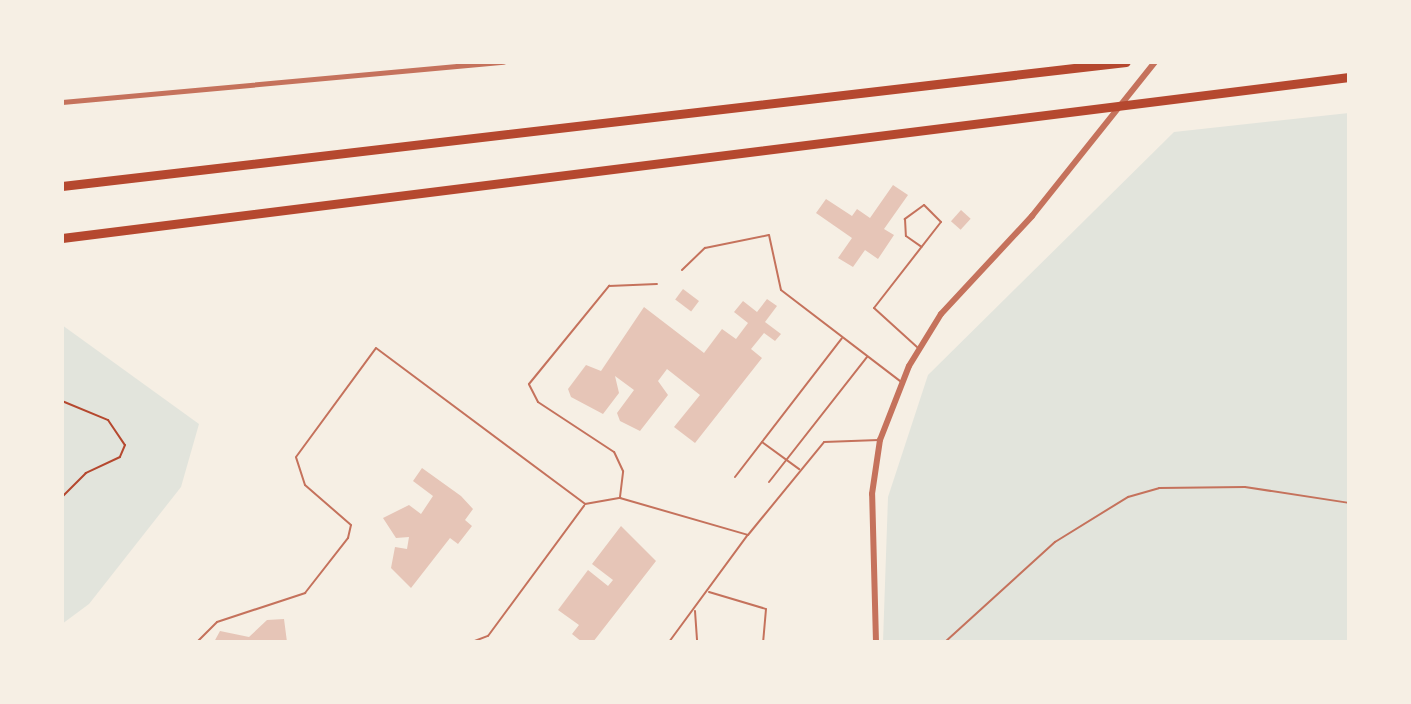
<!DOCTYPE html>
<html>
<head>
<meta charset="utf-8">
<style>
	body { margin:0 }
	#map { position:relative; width:1411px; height:704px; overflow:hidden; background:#f6efe4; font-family:Inter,sans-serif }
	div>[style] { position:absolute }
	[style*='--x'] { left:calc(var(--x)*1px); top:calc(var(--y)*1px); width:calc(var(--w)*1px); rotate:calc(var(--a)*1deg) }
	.green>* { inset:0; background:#e2e4dc }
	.building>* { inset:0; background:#e6c5b7; transform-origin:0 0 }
	.path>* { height:2px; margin:-1px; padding:0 1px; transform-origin:1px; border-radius:1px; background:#b5482f }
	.service>* { height:2px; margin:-1px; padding:0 1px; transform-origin:1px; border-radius:1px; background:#c5725c }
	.minor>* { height:5px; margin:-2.5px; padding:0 2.5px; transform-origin:2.5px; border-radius:2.5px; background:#c5725c }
	.tertiary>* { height:6px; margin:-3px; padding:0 3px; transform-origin:3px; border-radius:3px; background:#c5725c }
	.motorway>* { height:9px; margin:-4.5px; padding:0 4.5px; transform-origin:4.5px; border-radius:4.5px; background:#b5482f }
	span { translate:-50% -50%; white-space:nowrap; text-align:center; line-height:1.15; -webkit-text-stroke:7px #f6efe4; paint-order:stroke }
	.frame { position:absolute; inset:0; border:64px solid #f6efe4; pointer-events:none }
</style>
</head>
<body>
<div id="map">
	<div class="green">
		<div style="clip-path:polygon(1349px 113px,1349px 642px,883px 642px,888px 497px,928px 375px,1174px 132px)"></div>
		<div style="clip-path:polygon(62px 325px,199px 424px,181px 487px,89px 604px,62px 624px)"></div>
	</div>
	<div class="building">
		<div style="clip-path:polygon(893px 185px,908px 195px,884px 229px,894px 235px,878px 259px,865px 250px,853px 267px,838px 258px,852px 238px,816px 213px,826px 199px,852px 216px,857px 209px,870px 218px)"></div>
		<div style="left:961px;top:210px;width:13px;height:15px;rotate:42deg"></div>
		<div style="left:683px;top:289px;width:20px;height:13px;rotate:37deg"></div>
		<div style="clip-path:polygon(767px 299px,777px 306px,765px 322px,781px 334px,775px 341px,764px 333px,751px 349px,762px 358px,695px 443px,674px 427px,700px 395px,667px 369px,658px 381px,668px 395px,640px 431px,620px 421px,617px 413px,634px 390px,615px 376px,619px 393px,603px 414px,571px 397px,568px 389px,586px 365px,601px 371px,644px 307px,704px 353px,722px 329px,736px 339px,748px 323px,734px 312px,743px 301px,757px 312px)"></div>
		<div style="clip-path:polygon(422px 468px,461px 496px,473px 509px,465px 520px,472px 526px,458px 544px,450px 538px,411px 588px,391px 568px,395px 547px,407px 549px,409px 537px,396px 538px,383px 518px,409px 505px,421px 514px,433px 496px,413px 481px)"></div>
		<div style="clip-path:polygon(621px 526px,656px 561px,593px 642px,582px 642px,572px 634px,579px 625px,558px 610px,588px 570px,608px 586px,613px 580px,592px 564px)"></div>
		<div style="clip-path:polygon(284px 619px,287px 642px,214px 642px,220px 631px,249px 637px,267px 620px)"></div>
	</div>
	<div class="path">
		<div style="--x:62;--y:401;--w:50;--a:22.4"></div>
		<div style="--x:108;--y:420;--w:30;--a:56"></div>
		<div style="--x:125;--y:445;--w:13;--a:113"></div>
		<div style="--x:120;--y:457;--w:38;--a:155"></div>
		<div style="--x:86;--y:473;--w:34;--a:135"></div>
	</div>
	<div class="service">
		<div style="--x:682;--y:270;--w:32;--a:-44"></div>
		<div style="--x:705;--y:248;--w:65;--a:-11.5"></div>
		<div style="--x:769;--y:235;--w:56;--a:77.7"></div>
		<div style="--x:781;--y:290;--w:150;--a:37.4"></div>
		<div style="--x:917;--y:347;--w:58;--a:-137.8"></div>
		<div style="--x:874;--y:308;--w:109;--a:-52.1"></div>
		<div style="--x:941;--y:222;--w:24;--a:-135"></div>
		<div style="--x:924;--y:205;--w:24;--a:144"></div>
		<div style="--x:905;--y:219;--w:17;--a:87"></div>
		<div style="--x:906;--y:236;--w:19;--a:35"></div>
		<div style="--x:762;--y:442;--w:46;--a:36.1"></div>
		<div style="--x:735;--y:477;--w:175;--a:-52.4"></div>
		<div style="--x:769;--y:482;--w:159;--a:-51.9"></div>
		<div style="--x:620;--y:497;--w:26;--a:-83"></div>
		<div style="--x:623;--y:471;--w:21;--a:-115"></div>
		<div style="--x:614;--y:452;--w:91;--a:-146.7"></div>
		<div style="--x:538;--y:402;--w:20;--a:-117"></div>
		<div style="--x:529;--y:384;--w:127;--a:-50.8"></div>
		<div style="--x:609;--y:286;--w:48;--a:-2.4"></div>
		<div style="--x:709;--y:592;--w:59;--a:16.6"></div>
		<div style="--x:766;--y:609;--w:33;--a:95"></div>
		<div style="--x:695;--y:611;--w:31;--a:86"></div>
		<div style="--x:197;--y:642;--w:28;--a:-45"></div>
		<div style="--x:217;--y:622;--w:93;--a:-18.2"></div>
		<div style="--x:305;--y:593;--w:70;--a:-52"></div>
		<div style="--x:348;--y:538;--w:13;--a:-77"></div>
		<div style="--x:351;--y:525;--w:61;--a:-139"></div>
		<div style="--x:305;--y:485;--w:29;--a:-108"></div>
		<div style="--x:296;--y:457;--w:135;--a:-53.7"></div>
		<div style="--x:376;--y:348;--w:261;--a:36.7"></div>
		<div style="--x:585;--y:504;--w:36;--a:-10"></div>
		<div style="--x:620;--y:498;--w:133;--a:16.1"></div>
		<div style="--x:748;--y:535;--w:120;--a:-50.7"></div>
		<div style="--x:824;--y:442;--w:55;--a:-2.1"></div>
		<div style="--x:347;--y:642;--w:77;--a:0"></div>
		<div style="--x:472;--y:642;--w:17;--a:-21"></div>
		<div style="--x:488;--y:636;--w:162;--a:-53.6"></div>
		<div style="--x:669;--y:642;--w:132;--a:-53.7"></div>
		<div style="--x:945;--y:642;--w:149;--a:-42.3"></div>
		<div style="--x:1055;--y:542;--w:86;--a:-31.7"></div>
		<div style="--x:1128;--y:497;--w:32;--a:-16"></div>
		<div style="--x:1159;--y:488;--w:86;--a:-0.7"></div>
		<div style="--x:1245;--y:487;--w:105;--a:8.7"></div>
	</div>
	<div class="minor">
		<div style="--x:62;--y:102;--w:443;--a:-5.2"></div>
	</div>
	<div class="tertiary">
		<div style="--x:876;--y:642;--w:148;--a:-91.5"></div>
		<div style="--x:872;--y:494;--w:55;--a:-81.6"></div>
		<div style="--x:880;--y:440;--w:79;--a:-68.6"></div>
		<div style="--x:909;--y:366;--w:61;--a:-58.4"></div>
		<div style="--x:941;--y:314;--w:134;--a:-47.1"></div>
		<div style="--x:1032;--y:216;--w:197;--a:-51.4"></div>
	</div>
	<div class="motorway">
		<div style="--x:62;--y:186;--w:1071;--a:-6.65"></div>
		<div style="--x:62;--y:238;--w:1297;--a:-7.13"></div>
	</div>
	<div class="frame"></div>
</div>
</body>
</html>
